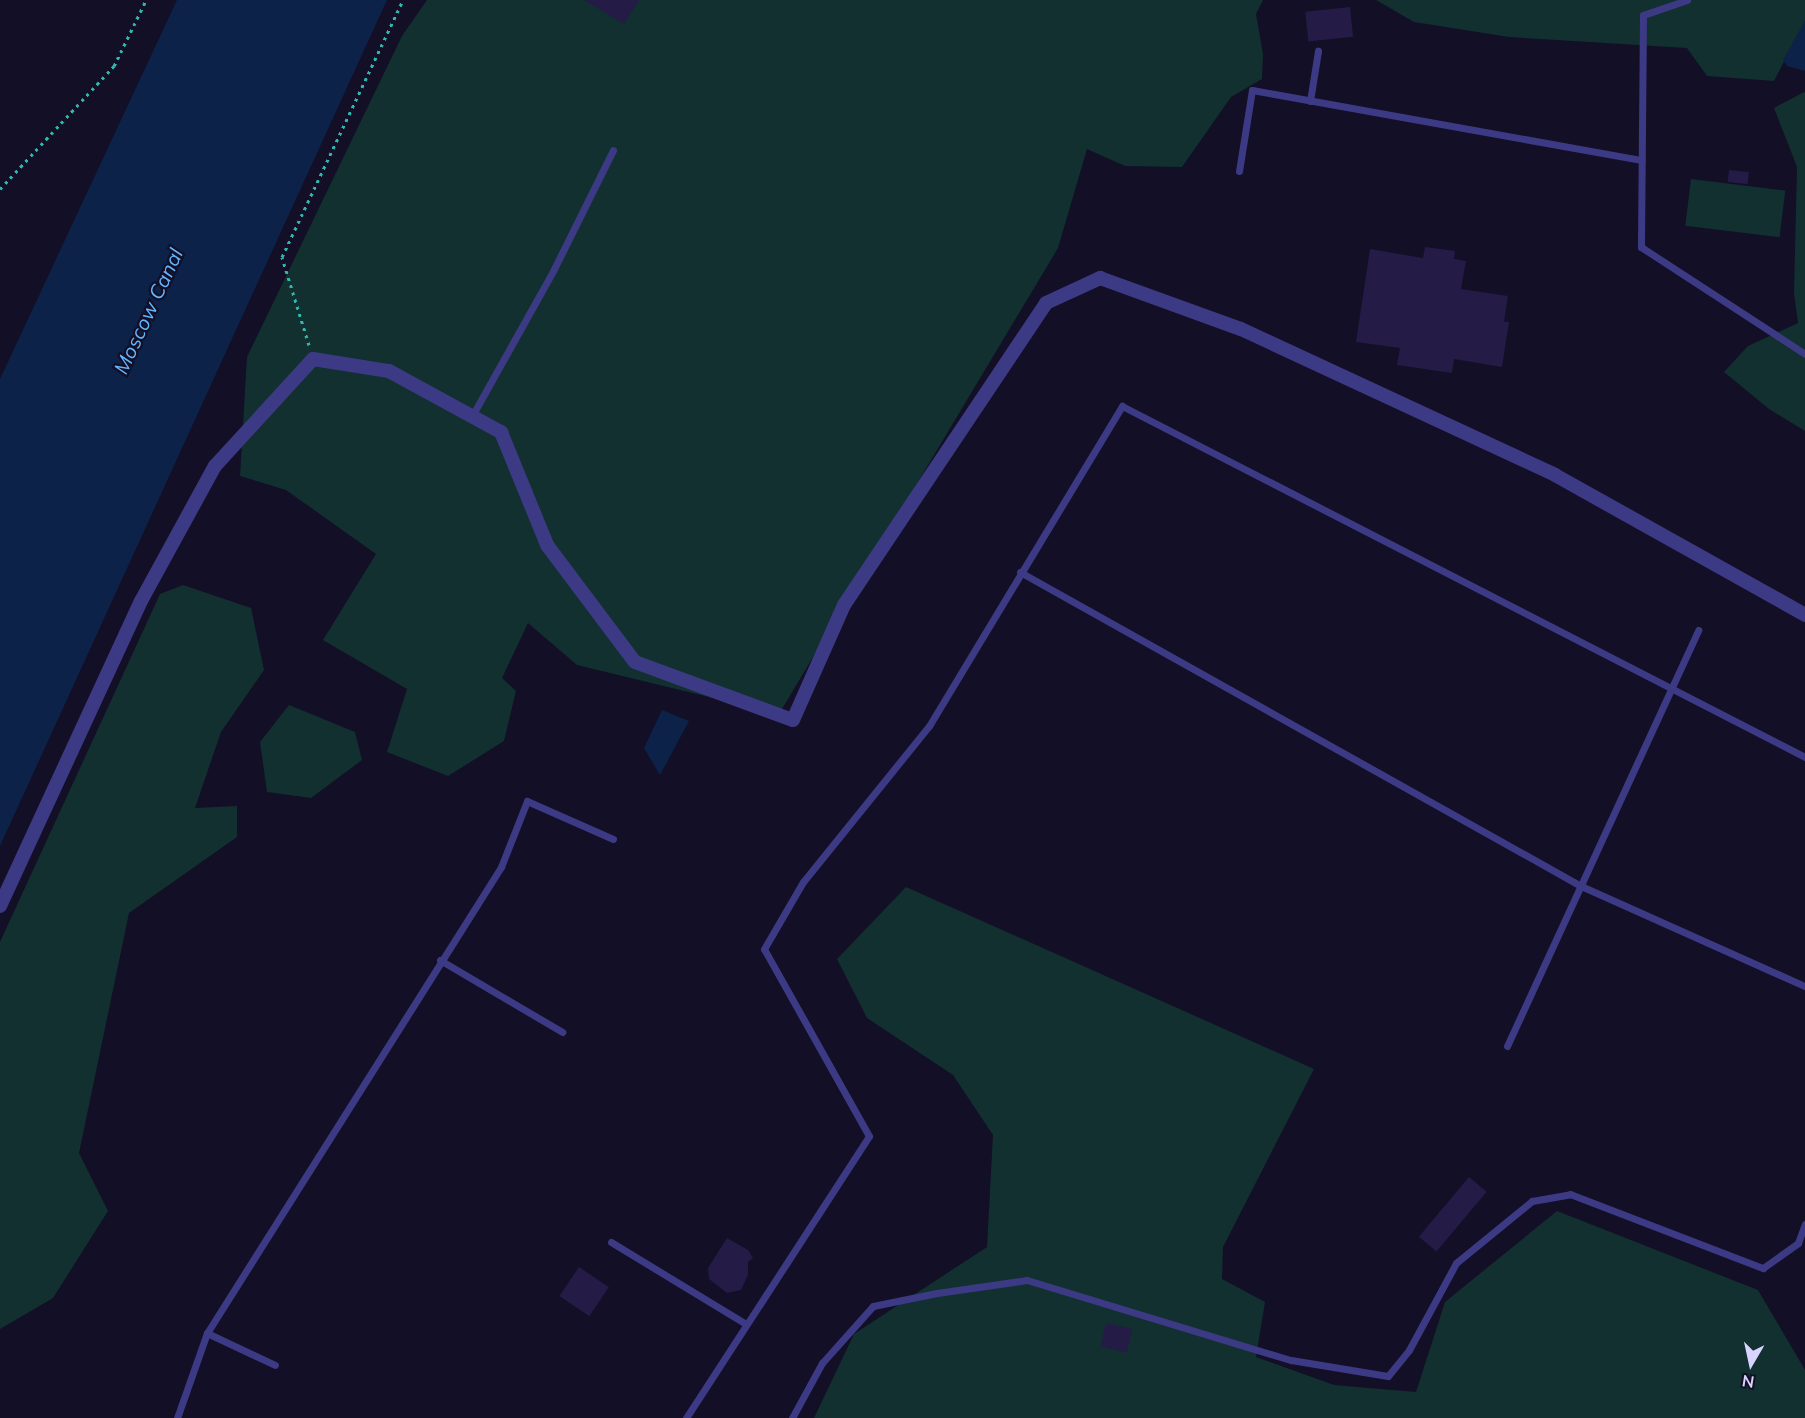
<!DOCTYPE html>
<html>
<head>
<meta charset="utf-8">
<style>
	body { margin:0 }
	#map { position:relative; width:1805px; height:1418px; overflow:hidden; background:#130f26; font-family:Mulish,sans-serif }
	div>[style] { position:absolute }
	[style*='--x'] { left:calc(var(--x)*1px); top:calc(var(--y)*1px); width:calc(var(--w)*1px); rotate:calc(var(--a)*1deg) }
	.green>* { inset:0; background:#12302f; transform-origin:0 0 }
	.water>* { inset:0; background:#0c2248 }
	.building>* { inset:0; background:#241b47; transform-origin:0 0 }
	.path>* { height:3px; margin-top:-1.5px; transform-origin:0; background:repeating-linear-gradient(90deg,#2fb8b0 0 3px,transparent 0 7.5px) }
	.service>* { height:7px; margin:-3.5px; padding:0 3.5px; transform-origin:3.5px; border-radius:3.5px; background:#3d3a85 }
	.minor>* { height:14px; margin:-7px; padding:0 7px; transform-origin:7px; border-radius:7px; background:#3d3a85 }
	span { translate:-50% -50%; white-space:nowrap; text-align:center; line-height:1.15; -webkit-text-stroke:4.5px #130f26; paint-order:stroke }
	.water-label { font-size:20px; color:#62b6ff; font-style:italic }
	.north { position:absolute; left:1721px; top:1334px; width:60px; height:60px; -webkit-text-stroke:4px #130f26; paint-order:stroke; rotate:189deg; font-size:16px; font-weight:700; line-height:24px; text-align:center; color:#d9d4ff }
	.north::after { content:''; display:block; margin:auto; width:21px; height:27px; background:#d9d4ff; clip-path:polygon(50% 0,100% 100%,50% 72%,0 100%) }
</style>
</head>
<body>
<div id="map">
	<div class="green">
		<div style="clip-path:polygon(427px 0,1263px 0,1256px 14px,1263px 54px,1262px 79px,1231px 97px,1182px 167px,1125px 166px,1087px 149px,1058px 248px,779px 714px,577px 665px,528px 623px,502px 678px,516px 691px,504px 741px,448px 776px,387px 752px,407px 689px,323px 640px,376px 554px,286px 490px,240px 476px,247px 357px,402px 36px)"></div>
		<div style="clip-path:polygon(1376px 0,1805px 0,1805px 21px,1774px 81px,1707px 76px,1687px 48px,1509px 37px,1414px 22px)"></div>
		<div style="clip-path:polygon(1804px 92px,1805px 93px,1805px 431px,1769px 409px,1724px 372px,1748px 346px,1798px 323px,1794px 293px,1797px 167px,1774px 108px)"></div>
		<div style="left:1691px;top:179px;width:95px;height:47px;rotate:7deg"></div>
		<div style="clip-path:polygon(183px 585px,251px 608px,264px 670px,221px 732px,195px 808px,237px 806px,237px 837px,129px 913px,79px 1153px,108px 1211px,53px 1298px,0 1329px,0 942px,160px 594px)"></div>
		<div style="clip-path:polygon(289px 705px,355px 732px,362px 760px,311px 798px,267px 792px,260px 742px)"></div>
		<div style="clip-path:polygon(906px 887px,1314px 1069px,1223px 1247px,1222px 1279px,1265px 1302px,1256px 1357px,1334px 1385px,1416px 1392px,1445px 1302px,1557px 1211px,1758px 1290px,1805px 1370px,1805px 1418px,814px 1418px,854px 1334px,987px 1247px,993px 1135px,953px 1075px,867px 1018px,837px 959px)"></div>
	</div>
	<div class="water">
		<div style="clip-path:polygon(177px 0,387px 0,0 846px,0 379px)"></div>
		<div style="clip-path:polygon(1805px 21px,1805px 71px,1787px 66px,1783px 60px)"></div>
		<div style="clip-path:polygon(662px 710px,689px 721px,660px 775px,644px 748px)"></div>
	</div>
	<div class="building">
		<div style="clip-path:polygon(584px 0,639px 0,624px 24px)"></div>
		<div style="left:1350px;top:7px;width:30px;height:45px;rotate:84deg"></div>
		<div style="left:1729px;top:170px;width:20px;height:12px;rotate:6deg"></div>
		<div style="clip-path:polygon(1425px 247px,1455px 251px,1454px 259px,1466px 261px,1461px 289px,1508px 296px,1504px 322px,1509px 322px,1502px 367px,1454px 359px,1452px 373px,1397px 365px,1400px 348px,1356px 342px,1370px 249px,1423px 258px)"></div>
		<div style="left:1469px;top:1177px;width:23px;height:78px;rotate:40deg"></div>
		<div style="clip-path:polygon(727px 1238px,748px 1250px,753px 1258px,748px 1262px,748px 1275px,741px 1290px,727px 1293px,709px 1279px,708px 1268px)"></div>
		<div style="left:579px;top:1267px;width:36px;height:35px;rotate:34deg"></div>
		<div style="left:1106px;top:1323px;width:27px;height:24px;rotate:13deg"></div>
	</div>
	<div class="path">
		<div style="--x:0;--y:189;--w:168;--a:-47.2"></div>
		<div style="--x:114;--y:66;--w:73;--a:-64.1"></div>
		<div style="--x:309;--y:345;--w:92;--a:-107.1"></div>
		<div style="--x:282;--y:257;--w:284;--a:-64.8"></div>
	</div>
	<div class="service">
		<div style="--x:1687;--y:0;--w:46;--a:161.2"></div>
		<div style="--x:1643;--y:15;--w:232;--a:90.5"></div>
		<div style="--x:1641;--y:247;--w:196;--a:33.1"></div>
		<div style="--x:1310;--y:101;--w:51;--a:-80.9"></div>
		<div style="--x:1239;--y:171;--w:82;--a:-80.9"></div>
		<div style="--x:1252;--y:90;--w:396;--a:10.2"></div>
		<div style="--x:472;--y:416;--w:166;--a:-60.8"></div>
		<div style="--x:553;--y:271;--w:135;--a:-63.6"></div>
		<div style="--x:1020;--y:572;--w:643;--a:29.24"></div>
		<div style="--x:1581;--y:886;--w:245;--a:24.1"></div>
		<div style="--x:440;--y:960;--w:142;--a:30.5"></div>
		<div style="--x:1507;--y:1046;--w:458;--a:-65.3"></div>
		<div style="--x:611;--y:1242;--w:158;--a:31.3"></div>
		<div style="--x:207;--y:1333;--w:75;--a:25.2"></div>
		<div style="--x:177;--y:1418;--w:90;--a:-70.6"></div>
		<div style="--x:207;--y:1333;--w:551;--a:-57.75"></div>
		<div style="--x:501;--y:867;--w:71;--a:-68.5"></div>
		<div style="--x:527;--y:801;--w:94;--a:23.8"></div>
		<div style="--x:686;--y:1418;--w:336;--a:-57"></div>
		<div style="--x:869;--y:1136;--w:214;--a:-119.3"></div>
		<div style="--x:764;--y:949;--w:78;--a:-59.8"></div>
		<div style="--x:803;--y:882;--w:201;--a:-51.1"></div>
		<div style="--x:929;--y:726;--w:374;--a:-58.9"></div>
		<div style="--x:1122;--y:406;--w:768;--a:27.2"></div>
		<div style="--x:792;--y:1418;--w:63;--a:-61.4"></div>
		<div style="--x:822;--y:1363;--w:76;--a:-48.2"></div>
		<div style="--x:873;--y:1306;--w:65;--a:-11.5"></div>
		<div style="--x:937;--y:1293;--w:91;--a:-8.2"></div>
		<div style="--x:1027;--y:1280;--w:276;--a:16.9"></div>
		<div style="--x:1291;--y:1360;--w:98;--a:9.4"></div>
		<div style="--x:1388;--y:1376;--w:33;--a:-51"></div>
		<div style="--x:1409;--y:1350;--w:99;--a:-61.6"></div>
		<div style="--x:1456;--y:1263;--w:98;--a:-39.2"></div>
		<div style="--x:1532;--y:1201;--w:39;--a:-10"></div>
		<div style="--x:1570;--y:1194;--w:207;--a:21"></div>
		<div style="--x:1763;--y:1268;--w:43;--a:-35.5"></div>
		<div style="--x:1798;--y:1243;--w:20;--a:-70"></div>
	</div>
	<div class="minor">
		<div style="--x:0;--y:906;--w:336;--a:-65.2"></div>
		<div style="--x:141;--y:601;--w:154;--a:-61.3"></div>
		<div style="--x:215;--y:466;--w:145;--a:-47.5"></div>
		<div style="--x:313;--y:359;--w:77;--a:9"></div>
		<div style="--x:389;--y:371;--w:128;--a:28.6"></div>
		<div style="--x:501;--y:432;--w:122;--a:67.8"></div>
		<div style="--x:547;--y:545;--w:146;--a:53.1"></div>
		<div style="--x:635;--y:662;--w:168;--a:20.2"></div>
		<div style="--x:793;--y:720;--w:126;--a:-66.1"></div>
		<div style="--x:844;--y:605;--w:363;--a:-56.2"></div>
		<div style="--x:1046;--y:303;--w:60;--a:-24.8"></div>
		<div style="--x:1100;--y:278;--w:150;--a:19.9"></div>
		<div style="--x:1241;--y:329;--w:346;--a:24.9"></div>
		<div style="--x:1555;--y:475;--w:287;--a:29.2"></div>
	</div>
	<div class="water-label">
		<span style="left:148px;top:311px;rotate:-65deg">Moscow Canal</span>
	</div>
	<div class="north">N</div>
</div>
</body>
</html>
